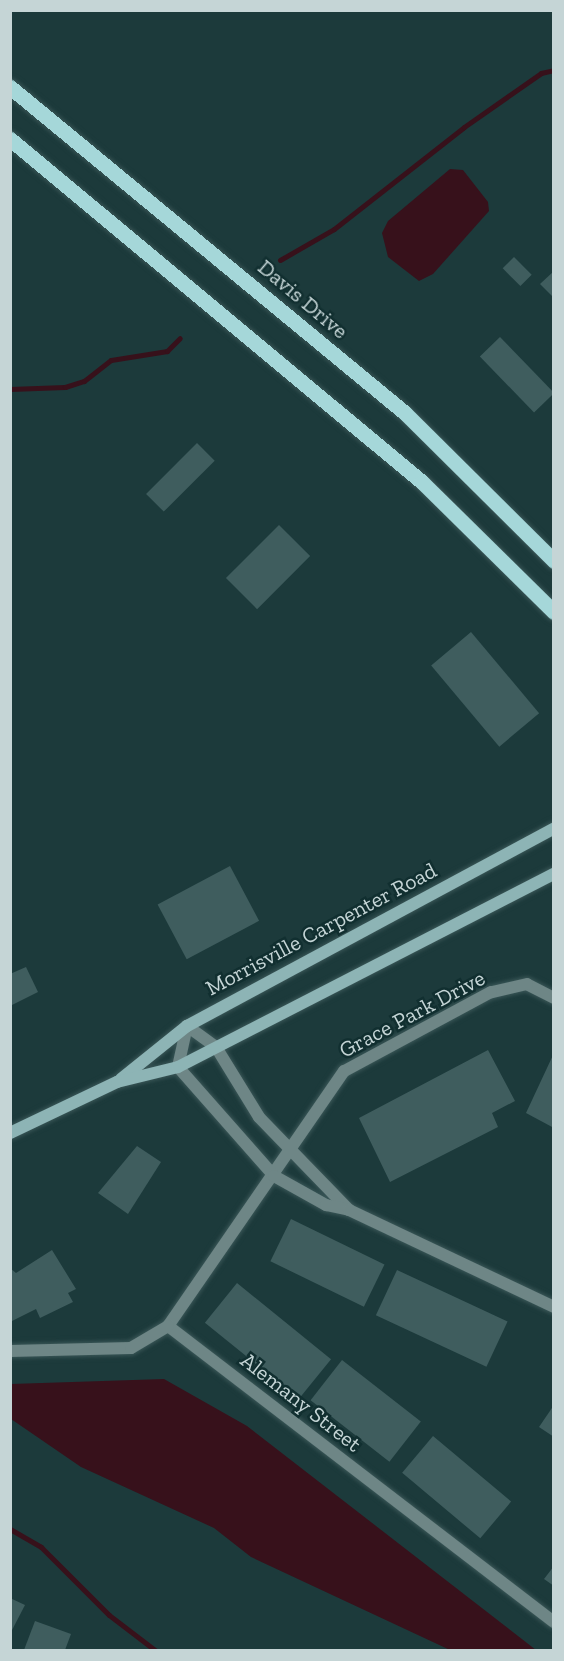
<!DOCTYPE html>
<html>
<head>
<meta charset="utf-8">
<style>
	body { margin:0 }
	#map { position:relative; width:564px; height:1661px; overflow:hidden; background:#1c3a3b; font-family:"Zilla Slab",serif }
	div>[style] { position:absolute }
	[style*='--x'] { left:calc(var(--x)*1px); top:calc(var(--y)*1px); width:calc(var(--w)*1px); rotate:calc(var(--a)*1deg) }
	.water>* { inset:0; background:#37111b }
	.stream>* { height:5px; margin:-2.5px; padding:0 2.5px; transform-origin:2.5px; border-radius:2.5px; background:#37111b }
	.building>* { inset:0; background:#3f5d5e; transform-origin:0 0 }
	.roads { filter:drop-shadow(0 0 2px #3a5657) drop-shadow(0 0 2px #3a5657) }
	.street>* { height:12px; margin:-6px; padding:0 6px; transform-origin:6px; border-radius:6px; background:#6e8686 }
	.secondary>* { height:12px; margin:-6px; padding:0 6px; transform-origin:6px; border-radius:6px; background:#8db4b5 }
	.primary>* { height:15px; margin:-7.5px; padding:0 7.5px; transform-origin:7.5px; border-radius:7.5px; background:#a5d7d9 }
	span { translate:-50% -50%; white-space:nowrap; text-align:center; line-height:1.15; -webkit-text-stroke:5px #112f30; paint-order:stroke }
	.street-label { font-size:22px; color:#c5d5d6 }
	.frame { position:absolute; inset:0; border:12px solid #c5d5d6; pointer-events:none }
</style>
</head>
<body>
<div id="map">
	<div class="water">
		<div style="clip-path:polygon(450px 169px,463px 170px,488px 202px,489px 211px,433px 274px,419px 281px,388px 257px,382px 233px,388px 221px)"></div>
		<div style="clip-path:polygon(164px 1379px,247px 1426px,536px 1650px,450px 1650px,251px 1557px,214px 1528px,81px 1467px,11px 1419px,11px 1384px)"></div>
	</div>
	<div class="stream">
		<div style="--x:280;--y:260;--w:62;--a:-29.9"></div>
		<div style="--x:334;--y:229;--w:165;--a:-38.1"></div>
		<div style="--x:464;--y:127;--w:94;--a:-35"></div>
		<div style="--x:541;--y:73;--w:13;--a:-13"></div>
		<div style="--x:10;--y:389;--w:55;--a:-2.1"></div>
		<div style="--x:65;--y:387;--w:20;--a:-18"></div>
		<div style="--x:84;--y:381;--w:34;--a:-38"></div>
		<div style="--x:111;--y:360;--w:57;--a:-9.1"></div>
		<div style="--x:167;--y:351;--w:18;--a:-45"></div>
		<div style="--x:10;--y:1529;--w:36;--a:30"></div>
		<div style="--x:41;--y:1547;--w:96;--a:45"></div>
		<div style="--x:109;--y:1615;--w:58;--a:37.3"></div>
	</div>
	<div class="building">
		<div style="left:514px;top:257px;width:25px;height:16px;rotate:45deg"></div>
		<div style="clip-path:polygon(554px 271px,554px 298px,540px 284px)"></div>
		<div style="left:500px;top:337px;width:78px;height:28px;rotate:46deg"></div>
		<div style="left:197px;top:443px;width:25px;height:72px;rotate:45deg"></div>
		<div style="left:279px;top:525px;width:44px;height:75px;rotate:45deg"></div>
		<div style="left:471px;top:632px;width:106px;height:52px;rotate:50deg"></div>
		<div style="left:230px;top:866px;width:62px;height:82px;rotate:62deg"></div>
		<div style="clip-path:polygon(26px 967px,38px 992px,10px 1006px,10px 974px)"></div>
		<div style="clip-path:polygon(488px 1050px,515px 1101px,492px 1113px,498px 1127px,390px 1182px,359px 1118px)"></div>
		<div style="clip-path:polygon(554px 1053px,554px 1128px,526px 1113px)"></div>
		<div style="clip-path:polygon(137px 1146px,161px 1162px,128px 1214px,98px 1193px)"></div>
		<div style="left:291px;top:1219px;width:104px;height:47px;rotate:26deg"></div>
		<div style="clip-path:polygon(52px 1250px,76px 1289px,68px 1293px,73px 1302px,40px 1318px,36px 1309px,10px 1322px,10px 1268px,16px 1273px)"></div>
		<div style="left:397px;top:1270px;width:122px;height:50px;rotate:25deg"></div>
		<div style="left:237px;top:1283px;width:121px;height:51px;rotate:39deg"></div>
		<div style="left:342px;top:1360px;width:100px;height:51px;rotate:38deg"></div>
		<div style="clip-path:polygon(554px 1405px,554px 1437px,539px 1427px)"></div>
		<div style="left:433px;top:1436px;width:102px;height:48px;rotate:40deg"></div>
		<div style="clip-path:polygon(554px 1566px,554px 1586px,544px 1579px)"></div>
		<div style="clip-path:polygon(10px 1598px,25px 1605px,10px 1634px)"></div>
		<div style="clip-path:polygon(35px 1621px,71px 1634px,65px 1650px,24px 1650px)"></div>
	</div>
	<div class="roads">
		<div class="street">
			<div style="--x:554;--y:998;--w:30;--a:-153"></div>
			<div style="--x:527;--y:984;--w:37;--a:167"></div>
			<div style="--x:491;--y:992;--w:167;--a:151.7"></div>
			<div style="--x:344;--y:1071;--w:310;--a:124.6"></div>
			<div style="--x:168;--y:1326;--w:486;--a:37.5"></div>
			<div style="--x:349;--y:1210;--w:129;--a:-134.1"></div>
			<div style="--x:259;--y:1117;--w:82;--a:-121.6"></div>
			<div style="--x:216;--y:1047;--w:36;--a:-144"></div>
			<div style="--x:187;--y:1026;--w:42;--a:102.4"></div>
			<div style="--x:178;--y:1067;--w:145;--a:48.6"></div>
			<div style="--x:274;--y:1176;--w:60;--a:29.1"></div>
			<div style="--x:326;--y:1205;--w:24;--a:12"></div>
			<div style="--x:349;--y:1210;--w:227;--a:25.3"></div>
			<div style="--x:10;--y:1351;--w:121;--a:-1.4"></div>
			<div style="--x:131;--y:1348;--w:43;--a:-30.7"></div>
		</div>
		<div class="secondary">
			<div style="--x:121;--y:1079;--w:85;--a:-38.8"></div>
			<div style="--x:187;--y:1026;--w:417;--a:-28.3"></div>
			<div style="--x:10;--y:1133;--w:119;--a:-25.5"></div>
			<div style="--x:117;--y:1082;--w:63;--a:-13.8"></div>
			<div style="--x:178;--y:1067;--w:423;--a:-27.2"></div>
		</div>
		<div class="primary">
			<div style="--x:10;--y:87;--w:512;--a:39.53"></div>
			<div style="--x:405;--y:413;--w:210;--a:44.8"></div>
			<div style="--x:10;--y:139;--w:536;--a:39.78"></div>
			<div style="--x:422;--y:482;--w:185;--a:44.6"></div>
		</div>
	</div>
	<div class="street-label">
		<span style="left:303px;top:299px;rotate:40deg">Davis Drive</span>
		<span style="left:321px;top:929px;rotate:-28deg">Morrisville Carpenter Road</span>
		<span style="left:412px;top:1014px;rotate:-28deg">Grace Park Drive</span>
		<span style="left:301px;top:1402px;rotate:38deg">Alemany Street</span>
	</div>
	<div class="frame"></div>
</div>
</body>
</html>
